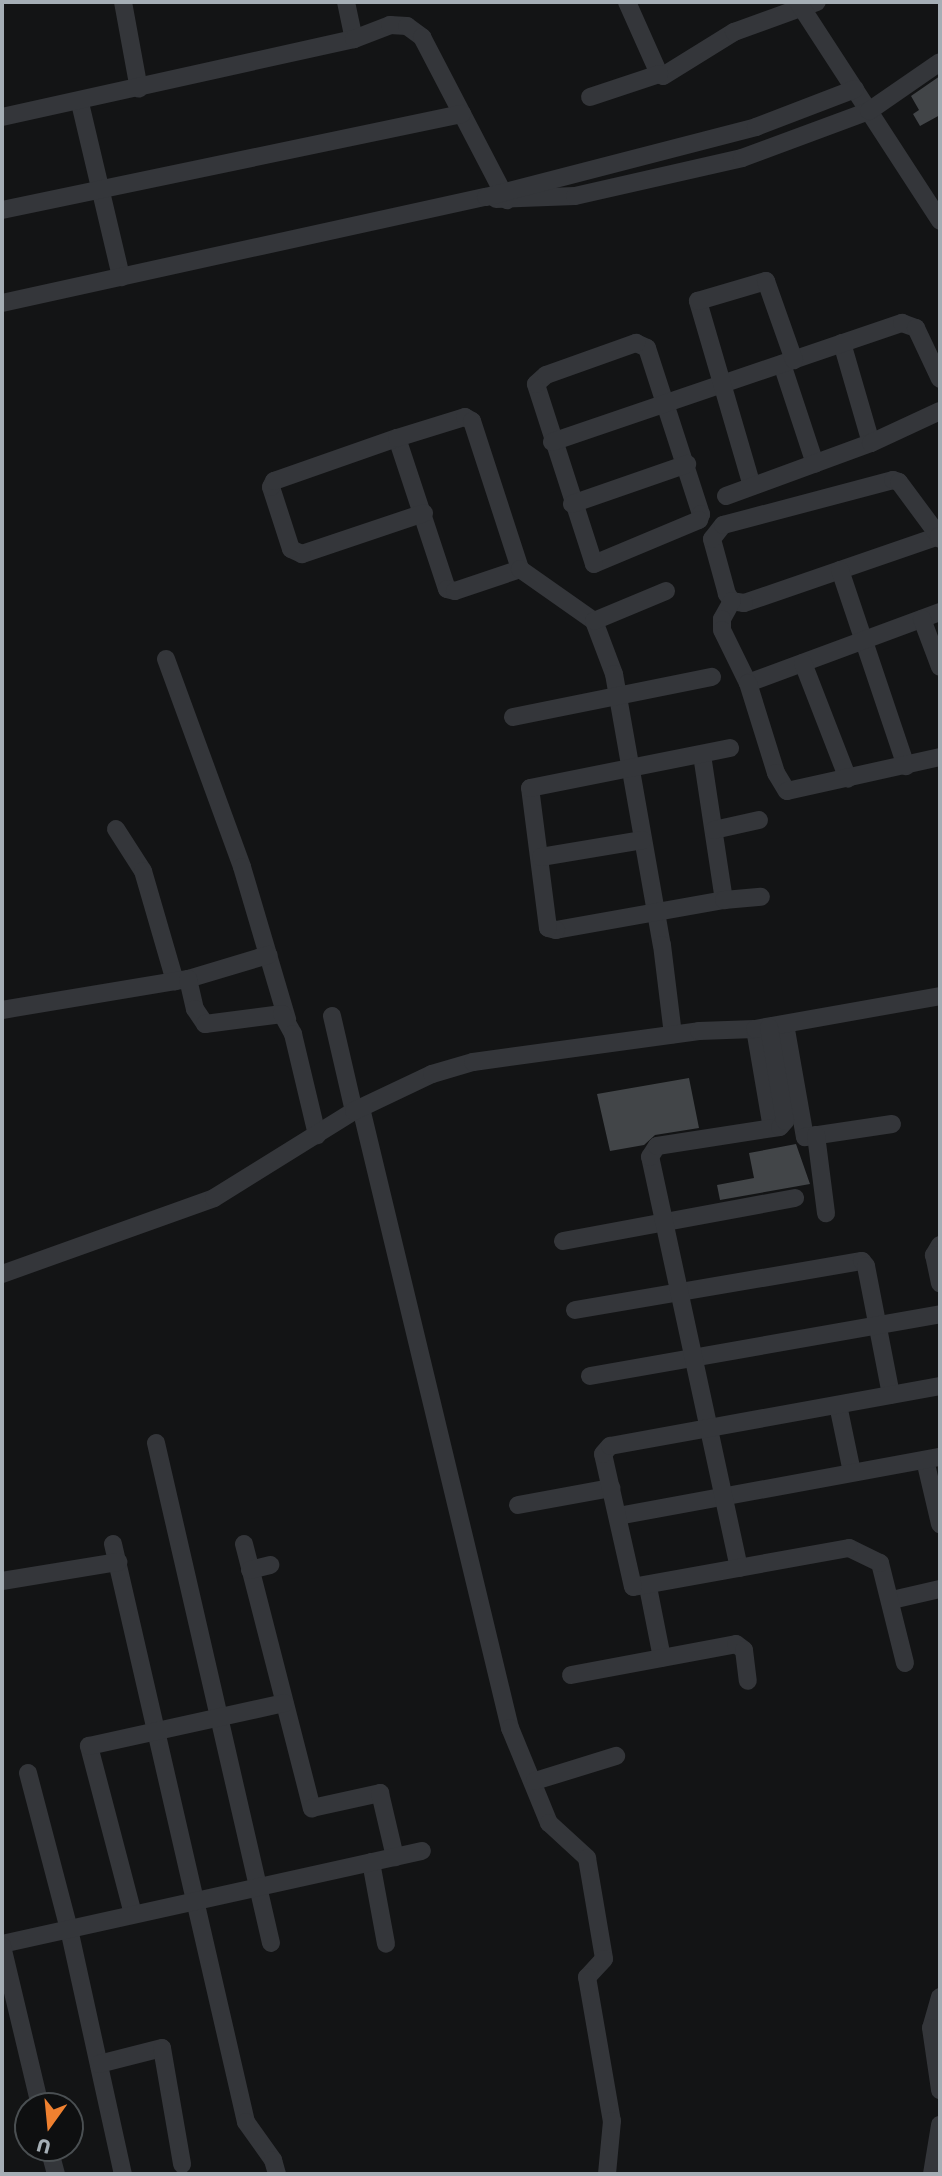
<!DOCTYPE html>
<html>
<head>
<meta charset="utf-8">
<style>
	body { margin:0 }
	#map { position:relative; width:942px; height:2176px; overflow:hidden; background:#131415; font-family:Poppins,sans-serif }
	div>[style] { position:absolute }
	[style*='--x'] { left:calc(var(--x)*1px); top:calc(var(--y)*1px); width:calc(var(--w)*1px); rotate:calc(var(--a)*1deg) }
	.building>* { inset:0; background:#424548 }
	.minor>* { height:18px; margin:-9px; padding:0 9px; transform-origin:9px; border-radius:9px; background:#34363a }
	span { translate:-50% -50%; white-space:nowrap; text-align:center; line-height:1.15; -webkit-text-stroke:5px #0e0f10; paint-order:stroke }
	.frame { position:absolute; inset:0; border:4px solid #a5aeb5; pointer-events:none }
	.north { position:absolute; left:14px; top:2092px; width:70px; height:70px; box-sizing:border-box; background:#0e0f10; border:2px solid #4a4f52; border-radius:50%; rotate:195deg; font-size:19px; font-weight:700; line-height:28px; text-align:center; color:#a5aeb5 }
	.north::after { content:''; display:block; margin:auto; width:24px; height:32px; background:#f08130; clip-path:polygon(50% 0,100% 100%,50% 72%,0 100%) }
</style>
</head>
<body>
<div id="map">
	<div class="building">
		<div style="clip-path:polygon(940px 76px,940px 115px,920px 126px,913px 114px,919px 110px,911px 96px)"></div>
		<div style="clip-path:polygon(689px 1078px,699px 1128px,655px 1135px,644px 1145px,610px 1151px,597px 1094px)"></div>
		<div style="clip-path:polygon(796px 1144px,810px 1184px,720px 1200px,717px 1185px,754px 1178px,749px 1153px)"></div>
	</div>
	<div class="minor">
		<div style="--x:123;--y:2;--w:88;--a:79.6"></div>
		<div style="--x:346;--y:2;--w:38;--a:78"></div>
		<div style="--x:627;--y:2;--w:79;--a:66"></div>
		<div style="--x:659;--y:74;--w:4;--a:27"></div>
		<div style="--x:663;--y:76;--w:84;--a:-31.8"></div>
		<div style="--x:734;--y:32;--w:88;--a:-19.9"></div>
		<div style="--x:798;--y:2;--w:261;--a:57"></div>
		<div style="--x:590;--y:97;--w:73;--a:-18.4"></div>
		<div style="--x:80;--y:103;--w:179;--a:76.7"></div>
		<div style="--x:2;--y:117;--w:361;--a:-12.5"></div>
		<div style="--x:354;--y:39;--w:39;--a:-21"></div>
		<div style="--x:390;--y:25;--w:17;--a:3"></div>
		<div style="--x:407;--y:26;--w:19;--a:36"></div>
		<div style="--x:422;--y:37;--w:184;--a:62.5"></div>
		<div style="--x:496;--y:199;--w:79;--a:-2.2"></div>
		<div style="--x:575;--y:196;--w:171;--a:-12.8"></div>
		<div style="--x:742;--y:158;--w:135;--a:-20.3"></div>
		<div style="--x:869;--y:111;--w:86;--a:-34.6"></div>
		<div style="--x:2;--y:210;--w:470;--a:-11.8"></div>
		<div style="--x:2;--y:303;--w:495;--a:-12.4"></div>
		<div style="--x:486;--y:197;--w:279;--a:-14.5"></div>
		<div style="--x:756;--y:127;--w:106;--a:-21"></div>
		<div style="--x:636;--y:343;--w:12;--a:24"></div>
		<div style="--x:647;--y:348;--w:175;--a:72"></div>
		<div style="--x:701;--y:514;--w:6;--a:108"></div>
		<div style="--x:699;--y:520;--w:114;--a:157.3"></div>
		<div style="--x:594;--y:564;--w:189;--a:-107.9"></div>
		<div style="--x:536;--y:384;--w:13;--a:-42"></div>
		<div style="--x:546;--y:375;--w:96;--a:-19.6"></div>
		<div style="--x:842;--y:343;--w:104;--a:73.8"></div>
		<div style="--x:782;--y:364;--w:105;--a:71.7"></div>
		<div style="--x:397;--y:438;--w:159;--a:71.7"></div>
		<div style="--x:447;--y:589;--w:8;--a:14"></div>
		<div style="--x:455;--y:591;--w:69;--a:-18.7"></div>
		<div style="--x:552;--y:442;--w:370;--a:-18.8"></div>
		<div style="--x:902;--y:323;--w:15;--a:20"></div>
		<div style="--x:916;--y:328;--w:56;--a:64.8"></div>
		<div style="--x:752;--y:486;--w:193;--a:-106.3"></div>
		<div style="--x:698;--y:301;--w:71;--a:-16.4"></div>
		<div style="--x:766;--y:281;--w:84;--a:70.5"></div>
		<div style="--x:726;--y:496;--w:154;--a:-20.1"></div>
		<div style="--x:871;--y:443;--w:76;--a:-24.9"></div>
		<div style="--x:572;--y:504;--w:122;--a:-19.2"></div>
		<div style="--x:424;--y:513;--w:129;--a:161.4"></div>
		<div style="--x:302;--y:554;--w:12;--a:-156"></div>
		<div style="--x:291;--y:549;--w:65;--a:-107.9"></div>
		<div style="--x:271;--y:487;--w:7;--a:-63"></div>
		<div style="--x:274;--y:481;--w:130;--a:-19.3"></div>
		<div style="--x:397;--y:438;--w:71;--a:-17.2"></div>
		<div style="--x:465;--y:417;--w:8;--a:30"></div>
		<div style="--x:472;--y:421;--w:156;--a:72"></div>
		<div style="--x:520;--y:569;--w:90;--a:35.1"></div>
		<div style="--x:594;--y:621;--w:57;--a:69.3"></div>
		<div style="--x:614;--y:674;--w:275;--a:80"></div>
		<div style="--x:662;--y:945;--w:90;--a:83"></div>
		<div style="--x:940;--y:536;--w:1;--a:180"></div>
		<div style="--x:939;--y:536;--w:206;--a:161"></div>
		<div style="--x:744;--y:603;--w:12;--a:-171"></div>
		<div style="--x:732;--y:601;--w:9;--a:-126"></div>
		<div style="--x:727;--y:594;--w:57;--a:-105.3"></div>
		<div style="--x:712;--y:539;--w:18;--a:-52"></div>
		<div style="--x:723;--y:525;--w:176;--a:-14.8"></div>
		<div style="--x:893;--y:480;--w:6;--a:18"></div>
		<div style="--x:899;--y:482;--w:67;--a:53.5"></div>
		<div style="--x:939;--y:536;--w:3;--a:72"></div>
		<div style="--x:840;--y:570;--w:207;--a:71.4"></div>
		<div style="--x:732;--y:601;--w:21;--a:119"></div>
		<div style="--x:722;--y:619;--w:11;--a:90"></div>
		<div style="--x:722;--y:630;--w:59;--a:63.9"></div>
		<div style="--x:748;--y:683;--w:205;--a:-20.3"></div>
		<div style="--x:922;--y:619;--w:51;--a:69.4"></div>
		<div style="--x:594;--y:621;--w:78;--a:-22.6"></div>
		<div style="--x:166;--y:659;--w:221;--a:69.9"></div>
		<div style="--x:242;--y:867;--w:159;--a:73.5"></div>
		<div style="--x:803;--y:663;--w:124;--a:68.8"></div>
		<div style="--x:748;--y:683;--w:94;--a:72.7"></div>
		<div style="--x:776;--y:773;--w:21;--a:59"></div>
		<div style="--x:787;--y:791;--w:157;--a:-12.5"></div>
		<div style="--x:513;--y:717;--w:203;--a:-11.4"></div>
		<div style="--x:702;--y:755;--w:147;--a:81.4"></div>
		<div style="--x:724;--y:900;--w:171;--a:169.9"></div>
		<div style="--x:556;--y:930;--w:8;--a:-166"></div>
		<div style="--x:548;--y:928;--w:141;--a:-97.3"></div>
		<div style="--x:530;--y:788;--w:204;--a:-11.3"></div>
		<div style="--x:116;--y:829;--w:50;--a:57.3"></div>
		<div style="--x:143;--y:871;--w:115;--a:73.8"></div>
		<div style="--x:714;--y:830;--w:46;--a:-12.5"></div>
		<div style="--x:541;--y:857;--w:103;--a:-9.5"></div>
		<div style="--x:724;--y:900;--w:37;--a:-5"></div>
		<div style="--x:188;--y:979;--w:84;--a:-16.7"></div>
		<div style="--x:2;--y:1010;--w:189;--a:-9.5"></div>
		<div style="--x:188;--y:979;--w:31;--a:77"></div>
		<div style="--x:195;--y:1009;--w:18;--a:56"></div>
		<div style="--x:205;--y:1024;--w:78;--a:-7.4"></div>
		<div style="--x:282;--y:1014;--w:23;--a:61"></div>
		<div style="--x:293;--y:1034;--w:104;--a:76.6"></div>
		<div style="--x:332;--y:1016;--w:98;--a:77"></div>
		<div style="--x:785;--y:1024;--w:115;--a:80"></div>
		<div style="--x:805;--y:1137;--w:88;--a:-8.5"></div>
		<div style="--x:755;--y:1029;--w:100;--a:80.3"></div>
		<div style="--x:361;--y:1108;--w:638;--a:76.49"></div>
		<div style="--x:510;--y:1728;--w:103;--a:67.7"></div>
		<div style="--x:549;--y:1823;--w:52;--a:42.6"></div>
		<div style="--x:587;--y:1858;--w:102;--a:80.4"></div>
		<div style="--x:604;--y:1959;--w:25;--a:133"></div>
		<div style="--x:587;--y:1977;--w:146;--a:80.2"></div>
		<div style="--x:612;--y:2121;--w:53;--a:95.4"></div>
		<div style="--x:816;--y:1135;--w:79;--a:82.7"></div>
		<div style="--x:563;--y:1241;--w:236;--a:-10.5"></div>
		<div style="--x:940;--y:1245;--w:12;--a:121"></div>
		<div style="--x:934;--y:1255;--w:29;--a:78"></div>
		<div style="--x:2;--y:1274;--w:225;--a:-19.7"></div>
		<div style="--x:214;--y:1198;--w:165;--a:-31.9"></div>
		<div style="--x:354;--y:1111;--w:86;--a:-25.4"></div>
		<div style="--x:432;--y:1074;--w:43;--a:-16.3"></div>
		<div style="--x:473;--y:1062;--w:228;--a:-7.8"></div>
		<div style="--x:699;--y:1031;--w:56;--a:-2"></div>
		<div style="--x:755;--y:1029;--w:188;--a:-10.1"></div>
		<div style="--x:575;--y:1310;--w:291;--a:-9.7"></div>
		<div style="--x:862;--y:1261;--w:6;--a:51"></div>
		<div style="--x:866;--y:1266;--w:131;--a:79"></div>
		<div style="--x:590;--y:1376;--w:355;--a:-10"></div>
		<div style="--x:838;--y:1405;--w:68;--a:78.2"></div>
		<div style="--x:156;--y:1443;--w:513;--a:77.05"></div>
		<div style="--x:925;--y:1460;--w:66;--a:76.8"></div>
		<div style="--x:518;--y:1505;--w:95;--a:-10.4"></div>
		<div style="--x:618;--y:1516;--w:327;--a:-10.4"></div>
		<div style="--x:113;--y:1544;--w:593;--a:77.04"></div>
		<div style="--x:246;--y:2122;--w:47;--a:54.6"></div>
		<div style="--x:273;--y:2160;--w:15;--a:74"></div>
		<div style="--x:244;--y:1544;--w:273;--a:75.6"></div>
		<div style="--x:312;--y:1808;--w:70;--a:-12.4"></div>
		<div style="--x:380;--y:1793;--w:66;--a:76.8"></div>
		<div style="--x:739;--y:1568;--w:421;--a:-102.2"></div>
		<div style="--x:650;--y:1157;--w:13;--a:-58"></div>
		<div style="--x:657;--y:1146;--w:124;--a:-8.8"></div>
		<div style="--x:780;--y:1127;--w:8;--a:-50"></div>
		<div style="--x:785;--y:1121;--w:95;--a:-99.7"></div>
		<div style="--x:250;--y:1570;--w:21;--a:-14"></div>
		<div style="--x:2;--y:1581;--w:118;--a:-9.3"></div>
		<div style="--x:648;--y:1587;--w:72;--a:78.8"></div>
		<div style="--x:892;--y:1600;--w:49;--a:-12.9"></div>
		<div style="--x:905;--y:1663;--w:103;--a:-104"></div>
		<div style="--x:880;--y:1563;--w:34;--a:-154"></div>
		<div style="--x:849;--y:1548;--w:219;--a:169.8"></div>
		<div style="--x:633;--y:1587;--w:136;--a:-102.7"></div>
		<div style="--x:603;--y:1454;--w:11;--a:-49"></div>
		<div style="--x:610;--y:1446;--w:335;--a:-10.3"></div>
		<div style="--x:571;--y:1675;--w:168;--a:-10.6"></div>
		<div style="--x:736;--y:1644;--w:10;--a:37"></div>
		<div style="--x:744;--y:1650;--w:31;--a:83"></div>
		<div style="--x:28;--y:1773;--w:161;--a:75.3"></div>
		<div style="--x:69;--y:1929;--w:251;--a:77.6"></div>
		<div style="--x:535;--y:1781;--w:85;--a:-17.2"></div>
		<div style="--x:371;--y:1862;--w:83;--a:79.6"></div>
		<div style="--x:133;--y:1914;--w:174;--a:-104.7"></div>
		<div style="--x:89;--y:1746;--w:200;--a:-12.4"></div>
		<div style="--x:2;--y:1944;--w:430;--a:-12.5"></div>
		<div style="--x:2;--y:1946;--w:164;--a:76.6"></div>
		<div style="--x:940;--y:1997;--w:32;--a:106"></div>
		<div style="--x:931;--y:2028;--w:63;--a:81.7"></div>
		<div style="--x:99;--y:2064;--w:65;--a:-14.3"></div>
		<div style="--x:162;--y:2048;--w:118;--a:80.2"></div>
		<div style="--x:49;--y:2148;--w:27;--a:75"></div>
		<div style="--x:932;--y:2174;--w:50;--a:-80.7"></div>
	</div>
	<div class="frame"></div>
	<div class="north">U</div>
</div>
</body>
</html>
